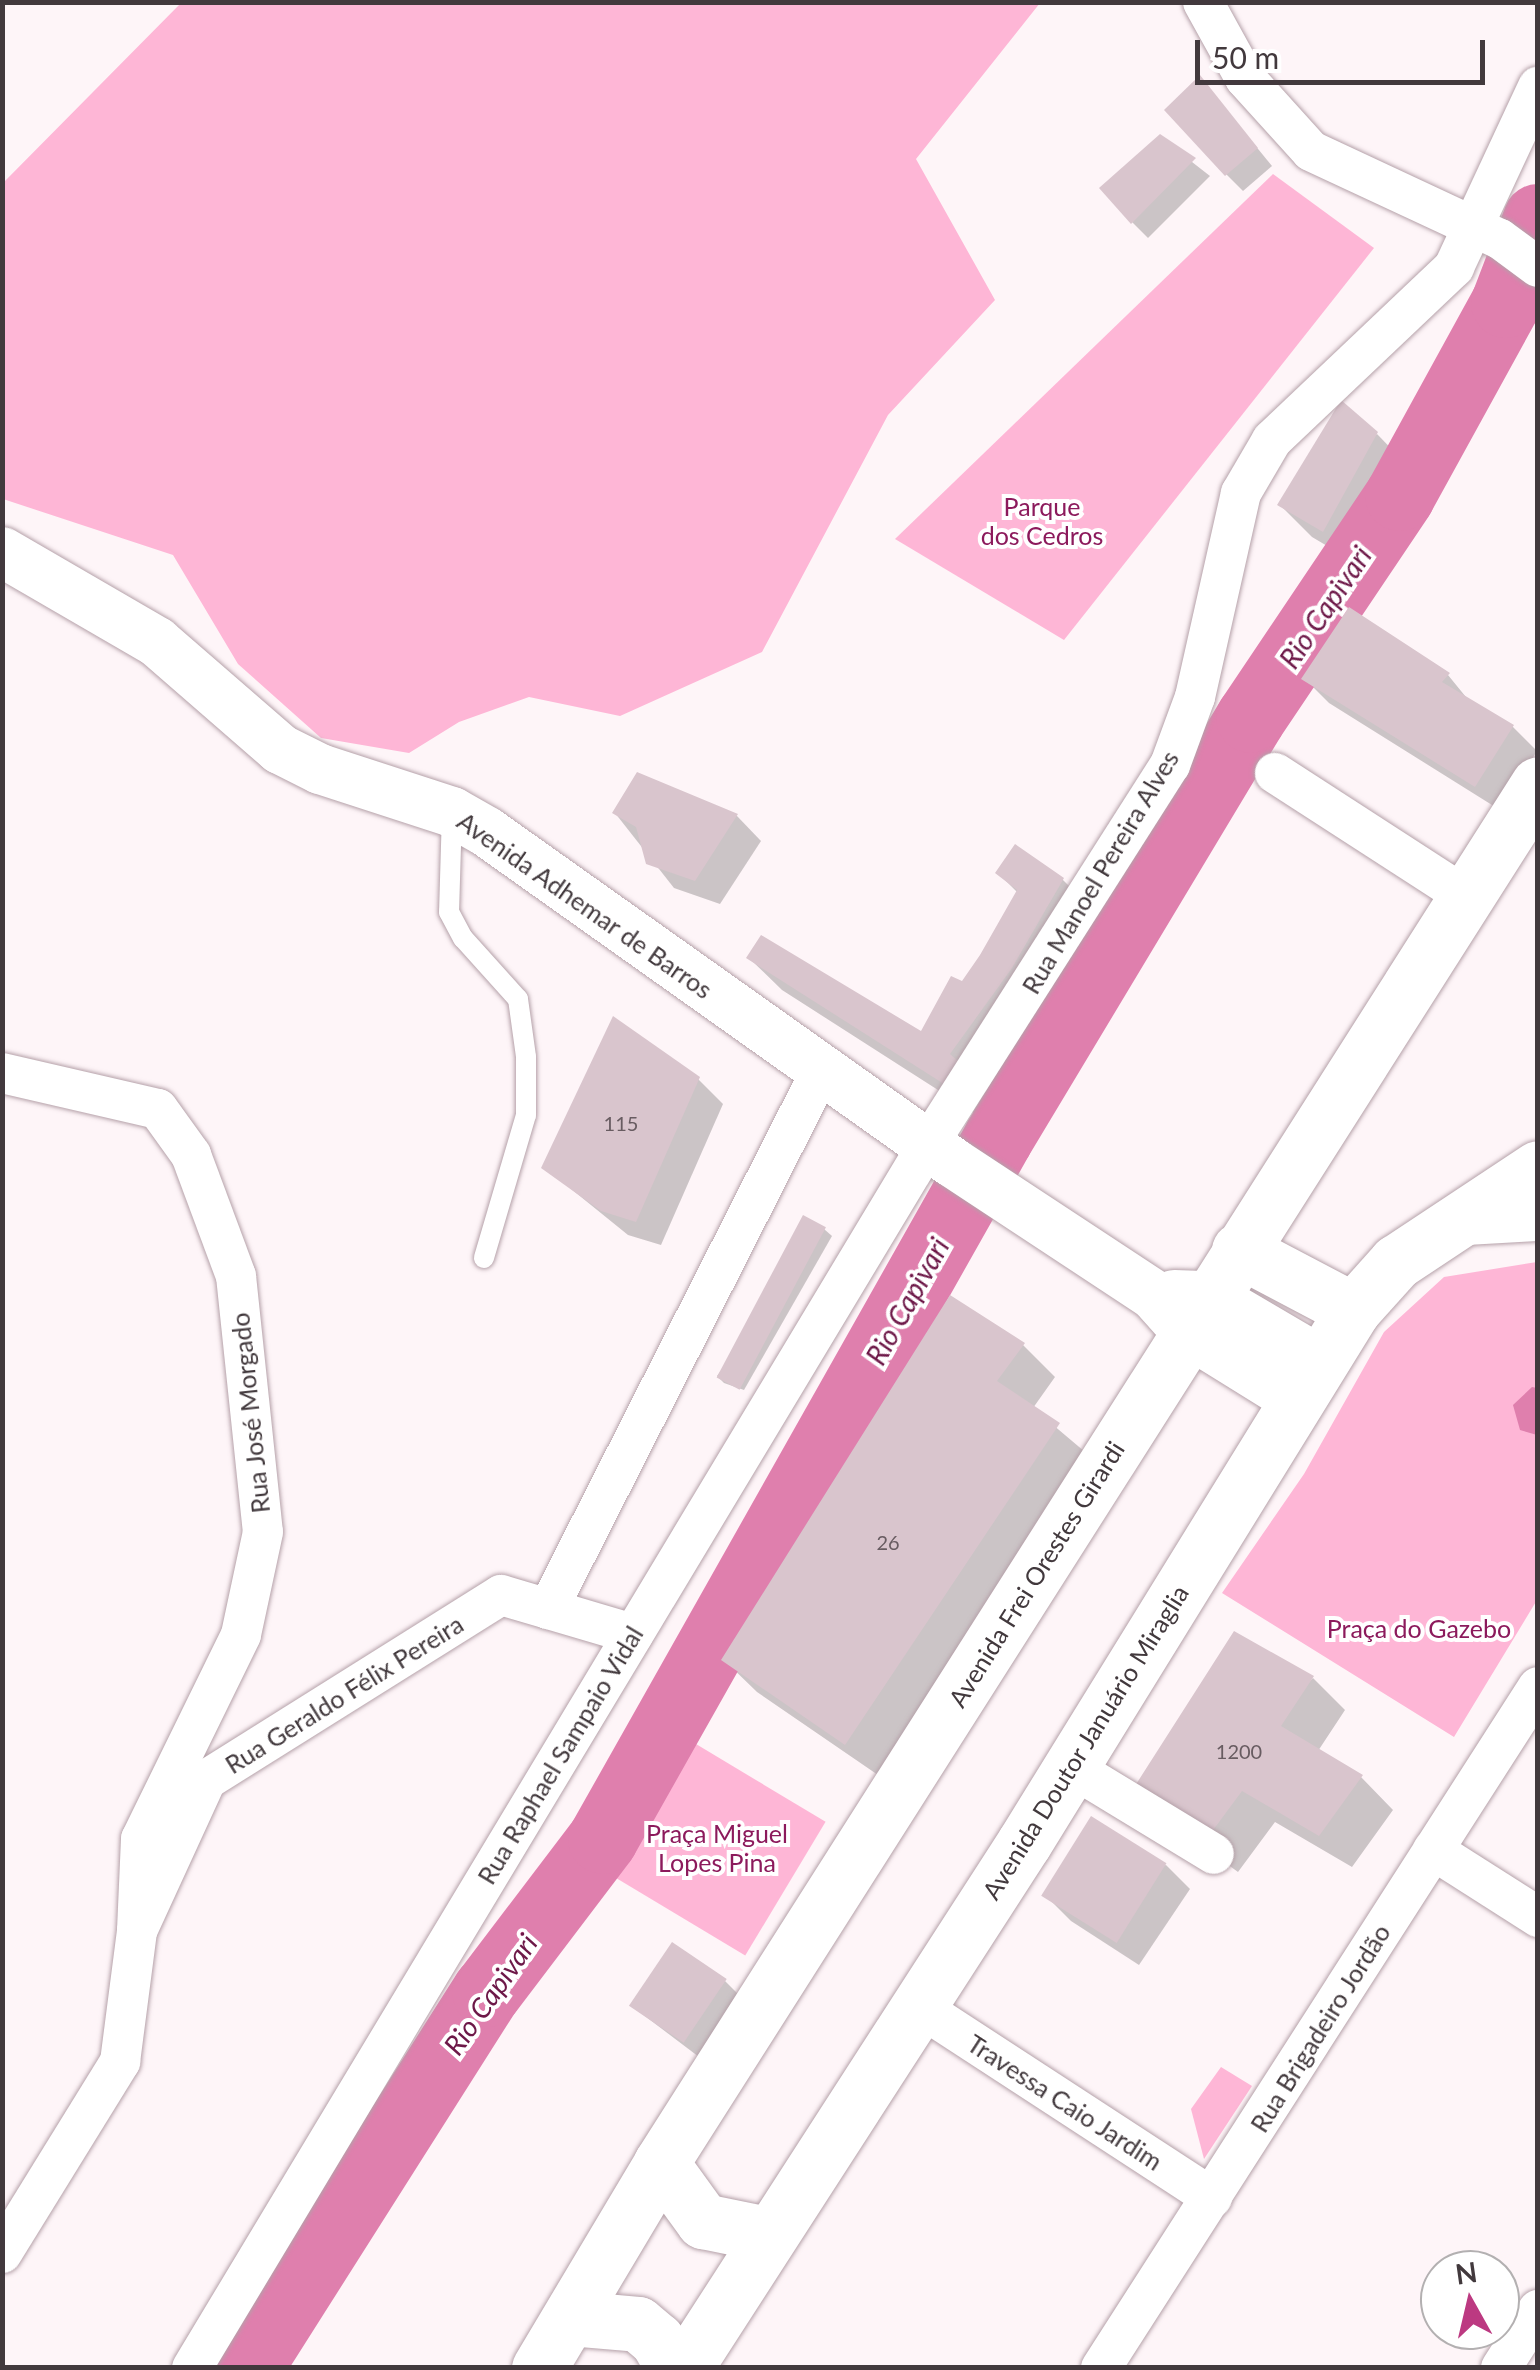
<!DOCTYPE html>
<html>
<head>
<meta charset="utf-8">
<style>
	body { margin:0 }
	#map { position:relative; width:1540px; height:2370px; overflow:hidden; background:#fef5f8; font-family:Lato,sans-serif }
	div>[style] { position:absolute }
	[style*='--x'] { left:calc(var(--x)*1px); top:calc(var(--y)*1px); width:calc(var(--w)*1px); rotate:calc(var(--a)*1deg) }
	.green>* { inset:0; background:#feb6d6; transform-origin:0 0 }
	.water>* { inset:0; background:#df7fad }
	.shadow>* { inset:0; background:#0003 }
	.river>* { height:70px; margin:-35px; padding:0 35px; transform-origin:35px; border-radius:35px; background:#df7fad }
	.building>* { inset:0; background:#d9c5cd; transform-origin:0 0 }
	.roads { filter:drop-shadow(0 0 2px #b5a1a9) drop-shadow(0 0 2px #b5a1a9) }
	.service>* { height:20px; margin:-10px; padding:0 10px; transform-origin:10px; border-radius:10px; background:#fff }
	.minor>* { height:40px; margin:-20px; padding:0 20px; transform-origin:20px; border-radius:20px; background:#fff }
	.tertiary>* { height:50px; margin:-25px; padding:0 25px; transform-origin:25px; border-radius:25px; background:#fff }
	.secondary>* { height:55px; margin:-27.5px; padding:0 27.5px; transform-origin:27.5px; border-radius:27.5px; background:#fff }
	span { translate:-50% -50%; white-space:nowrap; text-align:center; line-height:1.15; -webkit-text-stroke:8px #fff; paint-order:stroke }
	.number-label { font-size:20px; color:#685c61 }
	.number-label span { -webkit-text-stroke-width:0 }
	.park-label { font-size:25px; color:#8c1a5c }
	.street-label { font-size:25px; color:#42393d }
	.water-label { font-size:28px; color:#6d1848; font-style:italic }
	.frame { position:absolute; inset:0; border:5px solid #42393d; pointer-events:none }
	.north { position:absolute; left:1420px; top:2250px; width:100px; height:100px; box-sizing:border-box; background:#fff; border:2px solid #b3b0b1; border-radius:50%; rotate:352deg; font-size:28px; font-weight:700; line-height:40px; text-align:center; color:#42393d }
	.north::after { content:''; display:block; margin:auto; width:35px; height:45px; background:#bc3981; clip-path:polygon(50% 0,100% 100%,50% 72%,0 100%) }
	.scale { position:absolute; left:1195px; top:40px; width:290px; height:45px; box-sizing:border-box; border:5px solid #42393d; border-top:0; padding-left:12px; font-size:30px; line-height:35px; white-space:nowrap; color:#42393d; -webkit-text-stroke:8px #fff; paint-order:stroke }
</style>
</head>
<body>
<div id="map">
	<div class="green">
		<div style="clip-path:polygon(181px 3px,1040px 3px,916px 159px,995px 300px,888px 415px,762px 652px,620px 716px,529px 697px,459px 722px,409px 753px,321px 738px,238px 664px,173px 555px,3px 499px,3px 183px)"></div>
		<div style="clip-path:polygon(1273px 174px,1374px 248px,1064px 640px,895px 539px)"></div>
		<div style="clip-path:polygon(1537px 1262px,1537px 1600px,1454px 1737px,1222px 1593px,1304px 1474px,1384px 1332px,1444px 1277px)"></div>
		<div style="left:691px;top:1741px;width:157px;height:156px;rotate:31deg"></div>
		<div style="clip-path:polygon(1221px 2067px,1252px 2086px,1204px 2159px,1191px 2109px)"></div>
	</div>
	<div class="water">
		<div style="clip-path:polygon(1532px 1387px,1537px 1388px,1537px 1435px,1520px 1430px,1513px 1405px)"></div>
	</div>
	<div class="shadow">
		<div style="clip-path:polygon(1200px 78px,1272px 166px,1243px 191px,1226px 174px)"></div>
		<div style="clip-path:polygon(1160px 137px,1210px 176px,1148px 238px,1132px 222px)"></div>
		<div style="clip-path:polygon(1377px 434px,1409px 467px,1356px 563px,1312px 537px,1280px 505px)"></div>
		<div style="clip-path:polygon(1349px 610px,1448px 675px,1470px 702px,1513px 727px,1537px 751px,1500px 810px,1329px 703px,1304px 678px)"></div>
		<div style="clip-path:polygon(638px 775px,737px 816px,761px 841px,720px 904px,674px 888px,615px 813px)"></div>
		<div style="clip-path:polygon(998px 873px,1063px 880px,1095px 912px,1044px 1001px,981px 1087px,991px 1098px,977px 1115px,782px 990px,749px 958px,922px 1035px,963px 984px,1018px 893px)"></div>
		<div style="clip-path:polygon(698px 1079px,723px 1104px,661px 1245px,628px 1235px,544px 1167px)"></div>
		<div style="clip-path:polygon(824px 1229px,832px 1236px,744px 1390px,724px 1383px,717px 1376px)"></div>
		<div style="clip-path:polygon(1023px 1345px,1055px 1377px,1033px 1408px,1091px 1457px,878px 1775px,757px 1692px,724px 1660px)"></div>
		<div style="clip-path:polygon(1313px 1678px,1345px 1710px,1318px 1751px,1361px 1777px,1393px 1810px,1352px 1867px,1275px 1822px,1238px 1872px,1168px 1821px)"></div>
		<div style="clip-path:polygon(1166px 1865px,1190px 1889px,1139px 1965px,1071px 1921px,1046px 1896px)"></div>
		<div style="clip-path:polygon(725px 1981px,741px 1997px,703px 2060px,633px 2007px)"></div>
	</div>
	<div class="river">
		<div style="--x:248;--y:2368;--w:446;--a:-57.6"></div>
		<div style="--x:487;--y:1992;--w:192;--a:-52.8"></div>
		<div style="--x:603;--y:1839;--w:804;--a:-60.56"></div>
		<div style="--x:998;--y:1139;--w:491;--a:-59"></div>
		<div style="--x:1251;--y:718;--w:267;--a:-56.1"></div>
		<div style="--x:1400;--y:496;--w:220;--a:-61.2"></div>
		<div style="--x:1506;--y:303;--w:90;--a:-69.1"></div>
	</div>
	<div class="building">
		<div style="clip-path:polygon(1200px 75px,1258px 148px,1225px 176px,1164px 110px)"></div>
		<div style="clip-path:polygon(1160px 134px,1196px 158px,1131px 224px,1099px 188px)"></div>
		<div style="clip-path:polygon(1341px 400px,1378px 432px,1323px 532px,1277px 505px)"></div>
		<div style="clip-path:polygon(1349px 607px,1450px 673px,1442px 682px,1514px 725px,1475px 787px,1301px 679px)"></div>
		<div style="clip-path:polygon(637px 772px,738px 814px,695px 881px,646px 864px,636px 827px,612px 813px)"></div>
		<div style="clip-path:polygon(1015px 844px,1064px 878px,1012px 968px,950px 1054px,961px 1064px,944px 1084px,746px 958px,761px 935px,921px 1031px,951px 976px,962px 981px,980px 955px,1017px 890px,995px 873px)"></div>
		<div style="clip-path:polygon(613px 1016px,700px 1077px,636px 1222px,601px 1211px,541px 1168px)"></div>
		<div style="left:803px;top:1215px;width:26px;height:184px;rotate:28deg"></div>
		<div style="clip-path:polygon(950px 1295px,1025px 1343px,997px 1381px,1060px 1423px,845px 1745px,721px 1660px)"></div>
		<div style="clip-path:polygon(1234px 1631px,1314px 1676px,1281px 1726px,1363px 1775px,1319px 1836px,1242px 1791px,1205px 1841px,1133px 1789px)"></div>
		<div style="left:1091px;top:1816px;width:89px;height:94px;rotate:32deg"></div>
		<div style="left:672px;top:1942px;width:66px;height:77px;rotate:34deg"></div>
	</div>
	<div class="roads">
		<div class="service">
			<div style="--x:452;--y:812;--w:100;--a:91.7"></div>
			<div style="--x:449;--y:912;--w:30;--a:62"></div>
			<div style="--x:463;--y:938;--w:82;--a:48"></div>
			<div style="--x:518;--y:999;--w:59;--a:82.1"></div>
			<div style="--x:526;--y:1057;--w:58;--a:90"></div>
			<div style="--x:526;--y:1115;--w:149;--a:106.4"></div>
		</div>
		<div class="minor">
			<div style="--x:1203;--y:2;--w:87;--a:61.1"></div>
			<div style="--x:1245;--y:78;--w:98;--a:47.9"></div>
			<div style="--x:1311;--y:151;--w:208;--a:25"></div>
			<div style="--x:1500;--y:239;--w:47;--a:36.4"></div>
			<div style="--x:1275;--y:773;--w:229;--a:32.9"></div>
			<div style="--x:2;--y:1073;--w:160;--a:13"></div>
			<div style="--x:158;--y:1109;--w:57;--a:54.3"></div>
			<div style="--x:191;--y:1155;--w:129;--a:69.6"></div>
			<div style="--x:236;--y:1276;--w:257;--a:84"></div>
			<div style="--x:263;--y:1532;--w:105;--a:102.1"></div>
			<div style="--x:241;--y:1635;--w:227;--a:116.1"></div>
			<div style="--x:141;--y:1839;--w:92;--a:92.5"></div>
			<div style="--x:1451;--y:1226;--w:87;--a:-3.3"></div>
			<div style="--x:548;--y:1609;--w:606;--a:-63.1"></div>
			<div style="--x:1071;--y:1767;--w:167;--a:31.3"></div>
			<div style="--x:1433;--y:1850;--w:125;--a:32.5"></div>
			<div style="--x:918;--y:2006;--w:351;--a:33.1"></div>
			<div style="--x:2;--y:2253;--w:225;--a:-58.3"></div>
			<div style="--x:120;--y:2062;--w:132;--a:-82.6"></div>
			<div style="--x:137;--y:1931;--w:166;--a:-65.4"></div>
			<div style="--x:206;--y:1780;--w:348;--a:-32.1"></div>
			<div style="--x:501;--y:1595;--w:138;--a:16.5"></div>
			<div style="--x:192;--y:2368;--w:1430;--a:-58.97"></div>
			<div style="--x:929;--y:1143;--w:448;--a:-57.5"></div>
			<div style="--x:1170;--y:765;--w:72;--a:-69.8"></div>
			<div style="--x:1195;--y:697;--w:209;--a:-77.3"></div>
			<div style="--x:1241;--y:493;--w:61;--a:-59.7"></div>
			<div style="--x:1272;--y:440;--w:251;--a:-43.5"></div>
			<div style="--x:1454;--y:267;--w:199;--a:-65"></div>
			<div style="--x:1101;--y:2368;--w:809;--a:-57.31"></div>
			<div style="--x:1501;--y:2368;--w:69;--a:-57.5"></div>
		</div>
		<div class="tertiary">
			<div style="--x:2;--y:552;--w:179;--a:30.1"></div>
			<div style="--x:157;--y:642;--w:163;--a:41"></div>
			<div style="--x:280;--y:749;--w:45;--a:26.6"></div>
			<div style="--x:320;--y:769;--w:139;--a:18"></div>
			<div style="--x:452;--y:812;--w:40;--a:29.7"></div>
			<div style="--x:487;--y:832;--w:570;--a:35.36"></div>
			<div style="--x:952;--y:1162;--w:242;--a:33.4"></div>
			<div style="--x:1154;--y:1295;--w:50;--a:48.3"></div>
			<div style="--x:1187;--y:1332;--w:127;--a:31.8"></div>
			<div style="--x:1174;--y:1295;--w:36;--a:2"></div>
			<div style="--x:1210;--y:1296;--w:126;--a:30.4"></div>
		</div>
		<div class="secondary">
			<div style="--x:1239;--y:1250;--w:129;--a:27.8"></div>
			<div style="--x:661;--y:2163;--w:72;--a:54.1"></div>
			<div style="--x:703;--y:2221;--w:65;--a:11.5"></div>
			<div style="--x:570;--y:2318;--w:68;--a:5"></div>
			<div style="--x:638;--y:2324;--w:25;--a:40"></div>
			<div style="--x:657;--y:2340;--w:32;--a:60"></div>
			<div style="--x:539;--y:2368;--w:239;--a:-59.2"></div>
			<div style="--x:661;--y:2163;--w:1634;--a:-57.54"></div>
			<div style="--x:685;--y:2368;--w:625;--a:-57.15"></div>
			<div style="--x:1024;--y:1843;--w:626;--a:-58.31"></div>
			<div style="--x:1353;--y:1310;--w:64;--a:-48.1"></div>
			<div style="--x:1396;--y:1262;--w:170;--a:-33.5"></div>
		</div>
	</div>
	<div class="number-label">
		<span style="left:621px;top:1123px">115</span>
		<span style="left:888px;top:1542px">26</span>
		<span style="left:1239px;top:1751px">1200</span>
	</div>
	<div class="park-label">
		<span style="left:1042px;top:521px">Parque<br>dos Cedros</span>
		<span style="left:1419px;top:1628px">Praça do Gazebo</span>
		<span style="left:717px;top:1848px">Praça Miguel<br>Lopes Pina</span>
	</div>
	<div class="street-label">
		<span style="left:1100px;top:872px;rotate:-59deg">Rua Manoel Pereira Alves</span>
		<span style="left:585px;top:905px;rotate:35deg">Avenida Adhemar de Barros</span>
		<span style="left:250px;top:1413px;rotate:-96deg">Rua José Morgado</span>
		<span style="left:1036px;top:1574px;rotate:-58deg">Avenida Frei Orestes Girardi</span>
		<span style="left:344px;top:1694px;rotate:-32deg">Rua Geraldo Félix Pereira</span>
		<span style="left:1085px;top:1742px;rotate:-58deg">Avenida Doutor Januário Miraglia</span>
		<span style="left:560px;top:1755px;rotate:-59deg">Rua Raphael Sampaio Vidal</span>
		<span style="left:1320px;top:2028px;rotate:-58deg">Rua Brigadeiro Jordão</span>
		<span style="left:1065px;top:2102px;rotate:33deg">Travessa Caio Jardim</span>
	</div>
	<div class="water-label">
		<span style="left:1325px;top:607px;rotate:-56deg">Rio Capivari</span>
		<span style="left:907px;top:1301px;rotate:-61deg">Rio Capivari</span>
		<span style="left:490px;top:1994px;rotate:-55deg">Rio Capivari</span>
	</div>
	<div class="frame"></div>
	<div class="north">N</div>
	<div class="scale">50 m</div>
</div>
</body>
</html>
